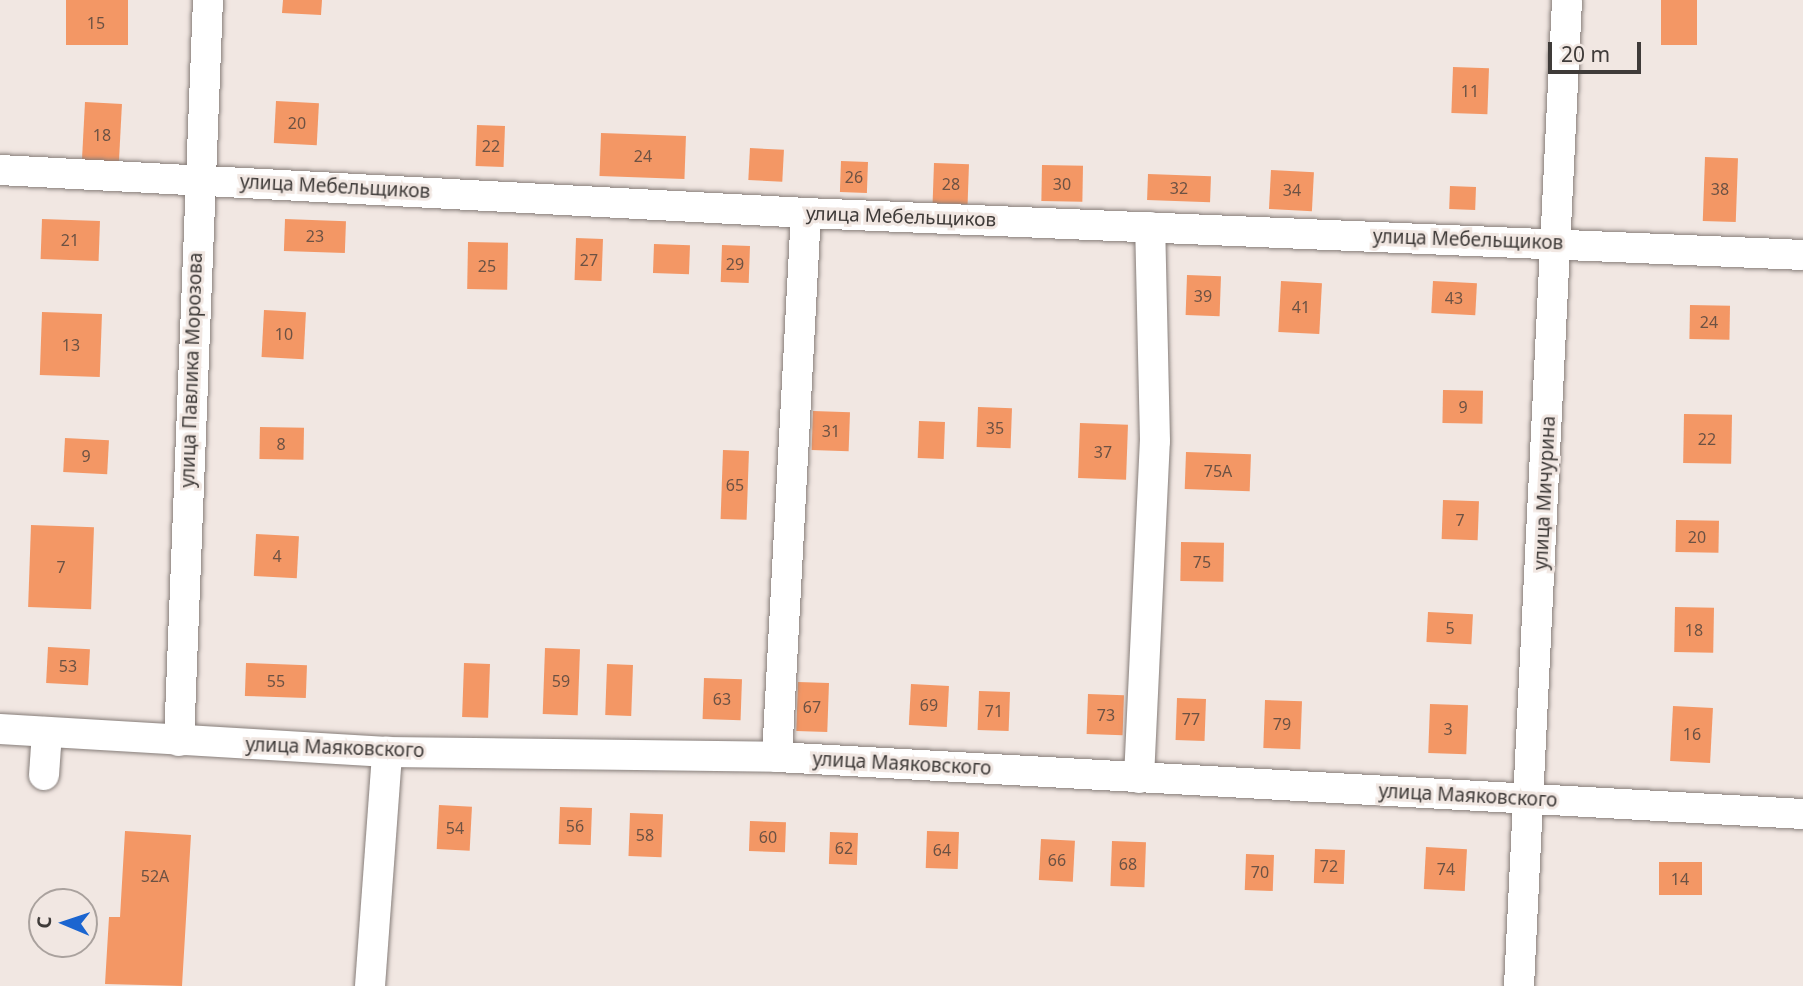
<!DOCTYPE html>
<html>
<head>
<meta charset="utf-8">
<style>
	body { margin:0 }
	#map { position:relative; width:1803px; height:986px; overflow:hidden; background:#f1e7e2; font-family:"Noto Sans",sans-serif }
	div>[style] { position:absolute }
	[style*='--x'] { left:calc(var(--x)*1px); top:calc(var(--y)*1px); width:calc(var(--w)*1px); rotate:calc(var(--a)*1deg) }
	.building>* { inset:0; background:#f39765; transform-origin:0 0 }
	.roads { filter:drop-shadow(0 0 2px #867d79) drop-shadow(0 0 2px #867d79) }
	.minor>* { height:30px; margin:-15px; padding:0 15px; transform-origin:15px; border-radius:15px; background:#fff }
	span { translate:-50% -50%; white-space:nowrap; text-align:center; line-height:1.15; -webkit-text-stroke:6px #f1e7e2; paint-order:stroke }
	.number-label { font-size:16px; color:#6c5244 }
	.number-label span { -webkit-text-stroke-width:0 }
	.street-label { font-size:19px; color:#3f3b39 }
	.north { position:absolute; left:28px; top:888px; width:70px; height:70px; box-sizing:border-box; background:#f1e7e2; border:2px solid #aaa29e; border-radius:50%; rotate:272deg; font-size:19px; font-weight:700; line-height:28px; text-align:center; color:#3f3b39 }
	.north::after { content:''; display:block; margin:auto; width:24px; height:32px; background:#1b65d0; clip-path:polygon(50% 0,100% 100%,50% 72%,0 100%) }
	.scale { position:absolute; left:1548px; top:42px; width:93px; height:32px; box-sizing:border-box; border:4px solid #3f3b39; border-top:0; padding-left:9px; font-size:21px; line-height:24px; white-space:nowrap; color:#3f3b39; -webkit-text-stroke:5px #f1e7e2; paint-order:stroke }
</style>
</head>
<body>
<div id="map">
	<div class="building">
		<div style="left:66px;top:0;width:62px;height:45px"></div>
		<div style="clip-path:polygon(283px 0,322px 0,321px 15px,282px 13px)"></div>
		<div style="left:1661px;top:0;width:36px;height:45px"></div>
		<div style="left:1453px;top:67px;width:36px;height:46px;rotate:2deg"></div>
		<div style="left:276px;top:101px;width:43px;height:42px;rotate:3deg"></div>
		<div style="left:85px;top:102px;width:37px;height:64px;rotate:3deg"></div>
		<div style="left:477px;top:125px;width:28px;height:41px;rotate:2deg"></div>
		<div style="left:601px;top:133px;width:85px;height:43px;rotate:2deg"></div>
		<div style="left:750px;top:148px;width:34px;height:32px;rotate:3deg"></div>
		<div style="left:1705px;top:157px;width:33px;height:64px;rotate:2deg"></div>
		<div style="left:841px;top:161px;width:27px;height:31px;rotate:2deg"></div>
		<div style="left:934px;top:163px;width:35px;height:40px;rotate:2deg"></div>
		<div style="left:1042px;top:165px;width:41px;height:36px;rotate:1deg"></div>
		<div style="left:1271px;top:170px;width:43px;height:39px;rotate:3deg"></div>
		<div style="left:1148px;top:174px;width:63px;height:26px;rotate:2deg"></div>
		<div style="left:1450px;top:186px;width:26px;height:23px;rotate:2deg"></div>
		<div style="left:42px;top:219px;width:58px;height:40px;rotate:2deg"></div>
		<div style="left:285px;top:219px;width:61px;height:32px;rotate:2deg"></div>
		<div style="left:576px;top:238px;width:27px;height:42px;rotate:2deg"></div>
		<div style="left:468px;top:242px;width:40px;height:47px;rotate:1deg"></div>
		<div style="left:654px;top:244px;width:36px;height:29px;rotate:2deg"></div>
		<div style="left:722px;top:245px;width:28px;height:37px;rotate:2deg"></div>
		<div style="left:1187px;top:275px;width:34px;height:40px;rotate:2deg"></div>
		<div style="left:1281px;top:281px;width:41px;height:51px;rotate:3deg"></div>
		<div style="left:1433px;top:281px;width:44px;height:32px;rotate:3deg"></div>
		<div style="left:1690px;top:305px;width:40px;height:34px;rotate:1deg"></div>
		<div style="left:264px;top:310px;width:42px;height:47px;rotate:3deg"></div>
		<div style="left:42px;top:312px;width:60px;height:63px;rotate:2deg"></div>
		<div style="left:1443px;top:390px;width:40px;height:33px;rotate:1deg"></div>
		<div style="left:978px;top:407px;width:34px;height:40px;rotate:2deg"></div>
		<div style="left:813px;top:411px;width:37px;height:39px;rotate:2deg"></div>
		<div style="left:1684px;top:414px;width:48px;height:49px;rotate:1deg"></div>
		<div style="left:919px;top:421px;width:26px;height:37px;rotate:2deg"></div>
		<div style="left:1080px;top:423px;width:48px;height:55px;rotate:2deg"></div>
		<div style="left:260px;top:427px;width:44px;height:32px;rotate:1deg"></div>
		<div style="left:65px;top:438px;width:44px;height:34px;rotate:3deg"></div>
		<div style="left:723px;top:450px;width:26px;height:69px;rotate:2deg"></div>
		<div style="left:1186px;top:452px;width:65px;height:37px;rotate:2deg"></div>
		<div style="left:1443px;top:500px;width:36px;height:39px;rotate:2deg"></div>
		<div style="left:1676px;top:520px;width:43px;height:32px;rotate:1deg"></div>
		<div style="left:31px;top:525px;width:63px;height:82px;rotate:2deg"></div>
		<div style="left:256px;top:534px;width:43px;height:42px;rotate:3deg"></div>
		<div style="left:1181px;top:542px;width:43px;height:39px;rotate:1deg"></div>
		<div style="left:1675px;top:607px;width:39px;height:45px;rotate:1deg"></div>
		<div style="left:1428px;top:612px;width:45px;height:30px;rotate:3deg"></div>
		<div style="left:48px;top:647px;width:42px;height:36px;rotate:3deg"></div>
		<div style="left:545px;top:648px;width:35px;height:66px;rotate:2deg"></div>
		<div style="left:246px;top:663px;width:61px;height:33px;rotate:2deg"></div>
		<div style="left:464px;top:663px;width:26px;height:54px;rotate:2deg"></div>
		<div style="left:607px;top:664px;width:26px;height:51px;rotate:2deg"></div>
		<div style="left:704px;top:678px;width:38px;height:41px;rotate:2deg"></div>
		<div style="left:798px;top:682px;width:31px;height:49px;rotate:2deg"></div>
		<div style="left:911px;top:684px;width:38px;height:41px;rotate:3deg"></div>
		<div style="left:979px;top:691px;width:31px;height:39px;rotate:2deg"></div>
		<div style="left:1088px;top:694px;width:36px;height:40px;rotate:2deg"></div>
		<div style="left:1177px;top:698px;width:29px;height:42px;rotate:2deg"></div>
		<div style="left:1265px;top:700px;width:37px;height:48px;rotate:2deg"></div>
		<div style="left:1430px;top:704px;width:38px;height:49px;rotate:2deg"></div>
		<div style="left:1673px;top:706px;width:40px;height:55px;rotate:3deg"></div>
		<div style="left:439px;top:805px;width:33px;height:44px;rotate:3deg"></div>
		<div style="left:560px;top:807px;width:32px;height:37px;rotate:2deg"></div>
		<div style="left:630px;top:813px;width:33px;height:43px;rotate:2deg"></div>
		<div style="left:750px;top:821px;width:36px;height:30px;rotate:2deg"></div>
		<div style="clip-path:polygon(125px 831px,191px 835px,182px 986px,105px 984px,109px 917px,120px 917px)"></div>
		<div style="left:927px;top:831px;width:32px;height:37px;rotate:2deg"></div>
		<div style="left:830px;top:832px;width:28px;height:32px;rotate:2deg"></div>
		<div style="left:1041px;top:839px;width:34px;height:41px;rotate:3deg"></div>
		<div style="left:1112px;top:841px;width:34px;height:45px;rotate:2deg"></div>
		<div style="left:1426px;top:847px;width:41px;height:42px;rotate:3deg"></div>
		<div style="left:1315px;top:849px;width:30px;height:34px;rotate:2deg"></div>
		<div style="left:1246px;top:854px;width:28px;height:36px;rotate:2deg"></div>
		<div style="left:1659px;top:862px;width:43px;height:33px"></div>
	</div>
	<div class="roads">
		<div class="minor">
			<div style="--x:0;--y:170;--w:807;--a:3.05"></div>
			<div style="--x:806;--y:213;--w:998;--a:2.41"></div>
			<div style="--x:0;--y:729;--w:388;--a:3.4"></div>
			<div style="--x:387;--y:752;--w:390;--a:0.7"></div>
			<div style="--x:777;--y:757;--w:1028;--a:3.18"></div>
			<div style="--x:179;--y:741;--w:742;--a:-87.76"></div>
			<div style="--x:777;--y:757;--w:545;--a:-86.95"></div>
			<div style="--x:44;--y:775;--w:43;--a:-86"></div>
			<div style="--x:1139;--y:778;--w:337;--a:-87.3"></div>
			<div style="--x:1155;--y:441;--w:214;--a:-91.3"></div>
			<div style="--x:370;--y:986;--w:235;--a:-85.8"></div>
			<div style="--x:1519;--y:986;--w:987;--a:-87.21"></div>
		</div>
	</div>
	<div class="number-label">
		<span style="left:96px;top:23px">15</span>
		<span style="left:1470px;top:91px">11</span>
		<span style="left:297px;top:123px">20</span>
		<span style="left:102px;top:135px">18</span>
		<span style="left:491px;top:146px">22</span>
		<span style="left:643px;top:156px">24</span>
		<span style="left:854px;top:177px">26</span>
		<span style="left:951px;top:184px">28</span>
		<span style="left:1062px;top:184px">30</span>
		<span style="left:1179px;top:188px">32</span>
		<span style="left:1720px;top:189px">38</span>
		<span style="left:1292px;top:190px">34</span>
		<span style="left:315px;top:236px">23</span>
		<span style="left:70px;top:240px">21</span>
		<span style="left:589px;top:260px">27</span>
		<span style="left:735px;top:264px">29</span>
		<span style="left:487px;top:266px">25</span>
		<span style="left:1203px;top:296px">39</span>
		<span style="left:1454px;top:298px">43</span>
		<span style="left:1301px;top:307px">41</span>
		<span style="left:1709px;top:322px">24</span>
		<span style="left:284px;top:334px">10</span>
		<span style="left:71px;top:345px">13</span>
		<span style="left:1463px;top:407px">9</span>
		<span style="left:995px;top:428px">35</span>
		<span style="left:831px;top:431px">31</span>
		<span style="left:1707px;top:439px">22</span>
		<span style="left:281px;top:444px">8</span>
		<span style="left:1103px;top:452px">37</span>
		<span style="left:86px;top:456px">9</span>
		<span style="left:1218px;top:471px">75А</span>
		<span style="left:735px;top:485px">65</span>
		<span style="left:1460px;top:520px">7</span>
		<span style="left:1697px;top:537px">20</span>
		<span style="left:277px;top:556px">4</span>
		<span style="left:1202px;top:562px">75</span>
		<span style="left:61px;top:567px">7</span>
		<span style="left:1450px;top:628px">5</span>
		<span style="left:1694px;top:630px">18</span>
		<span style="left:68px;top:666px">53</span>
		<span style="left:276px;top:681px">55</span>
		<span style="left:561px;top:681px">59</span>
		<span style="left:722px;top:699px">63</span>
		<span style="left:929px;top:705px">69</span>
		<span style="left:812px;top:707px">67</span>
		<span style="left:994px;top:711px">71</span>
		<span style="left:1106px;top:715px">73</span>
		<span style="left:1191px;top:719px">77</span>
		<span style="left:1282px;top:724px">79</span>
		<span style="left:1448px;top:729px">3</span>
		<span style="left:1692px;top:734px">16</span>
		<span style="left:575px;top:826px">56</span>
		<span style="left:455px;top:828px">54</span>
		<span style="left:645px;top:835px">58</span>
		<span style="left:768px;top:837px">60</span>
		<span style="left:844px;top:848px">62</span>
		<span style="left:942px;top:850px">64</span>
		<span style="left:1057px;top:860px">66</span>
		<span style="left:1128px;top:864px">68</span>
		<span style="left:1329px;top:866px">72</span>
		<span style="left:1446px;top:869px">74</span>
		<span style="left:1260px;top:872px">70</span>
		<span style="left:155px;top:876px">52А</span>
		<span style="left:1680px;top:879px">14</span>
	</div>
	<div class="street-label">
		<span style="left:335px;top:187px;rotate:3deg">улица Мебельщиков</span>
		<span style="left:901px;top:217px;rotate:2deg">улица Мебельщиков</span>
		<span style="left:1468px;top:240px;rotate:2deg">улица Мебельщиков</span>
		<span style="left:192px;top:370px;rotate:-88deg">улица Павлика Морозова</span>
		<span style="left:1545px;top:493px;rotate:-87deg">улица Мичурина</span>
		<span style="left:335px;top:748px;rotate:2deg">улица Маяковского</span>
		<span style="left:902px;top:764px;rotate:3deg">улица Маяковского</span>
		<span style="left:1468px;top:796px;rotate:3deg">улица Маяковского</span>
	</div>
	<div class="north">С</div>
	<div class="scale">20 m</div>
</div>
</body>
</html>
